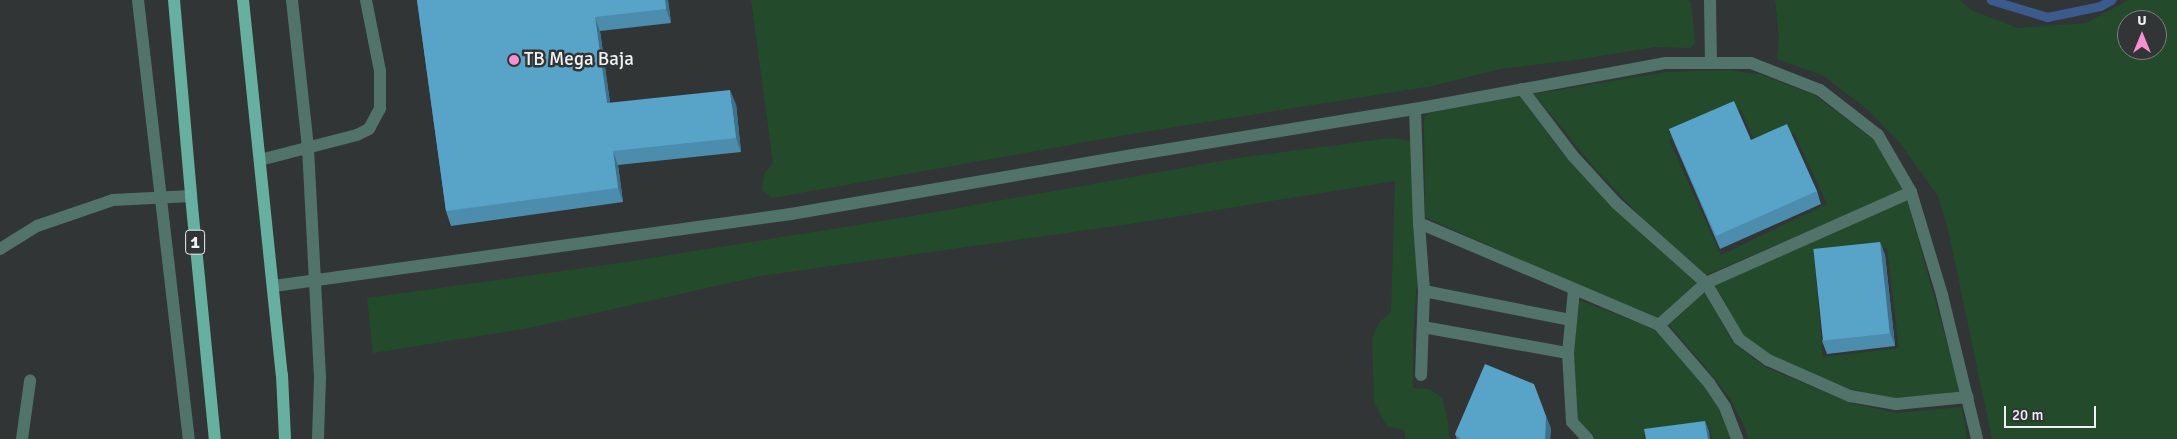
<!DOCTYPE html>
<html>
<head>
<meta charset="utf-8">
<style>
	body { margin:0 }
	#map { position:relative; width:2177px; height:439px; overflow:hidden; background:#313535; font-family:Signika,sans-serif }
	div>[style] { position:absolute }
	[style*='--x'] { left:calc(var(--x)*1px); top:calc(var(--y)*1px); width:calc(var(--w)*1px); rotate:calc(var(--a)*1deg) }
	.green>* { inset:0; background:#234b2b }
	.stream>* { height:9px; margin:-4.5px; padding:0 4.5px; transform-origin:4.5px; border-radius:4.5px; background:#3b5a8e }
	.minor>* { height:12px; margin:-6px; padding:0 6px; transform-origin:6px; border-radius:6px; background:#51736a }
	.major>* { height:12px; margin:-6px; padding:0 6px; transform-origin:6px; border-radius:6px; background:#67b09f }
	.wall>* { inset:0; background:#4c8cac }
	.shaded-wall>* { inset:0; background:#3e728c }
	.building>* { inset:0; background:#58a3c8; transform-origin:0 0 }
	.dots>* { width:14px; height:14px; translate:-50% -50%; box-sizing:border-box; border:2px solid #313535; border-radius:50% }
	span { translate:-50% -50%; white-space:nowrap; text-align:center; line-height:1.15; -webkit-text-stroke:5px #313535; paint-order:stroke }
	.shield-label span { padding:1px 4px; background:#313535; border:1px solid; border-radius:4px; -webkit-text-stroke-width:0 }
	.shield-label { font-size:18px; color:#eff1f2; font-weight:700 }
	.poi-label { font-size:19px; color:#eff1f2 }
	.left { translate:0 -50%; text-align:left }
	.north { position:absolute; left:2117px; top:10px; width:50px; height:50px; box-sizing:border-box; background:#313535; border:1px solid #7d8081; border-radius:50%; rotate:0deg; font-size:14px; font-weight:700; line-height:20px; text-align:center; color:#eff1f2 }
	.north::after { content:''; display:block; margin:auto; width:18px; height:22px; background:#f690d0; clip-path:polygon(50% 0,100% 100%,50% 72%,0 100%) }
	.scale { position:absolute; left:2004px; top:406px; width:92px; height:22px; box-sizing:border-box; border:2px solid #eff1f2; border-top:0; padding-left:6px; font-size:15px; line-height:18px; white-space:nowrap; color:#eff1f2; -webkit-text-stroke:4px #313535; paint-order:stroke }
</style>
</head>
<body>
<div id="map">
	<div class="green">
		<div style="clip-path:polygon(751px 0,1687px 0,1691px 2px,1695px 43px,1690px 48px,1656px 47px,1575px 60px,1500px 69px,1432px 86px,1131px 134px,772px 198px,762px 190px,764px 174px,773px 163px)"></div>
		<div style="clip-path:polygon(evenodd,1775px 0,1960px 0,1971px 10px,2018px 28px,2086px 23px,2129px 0,2177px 0,2177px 439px,1992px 439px,1948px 229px,1938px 196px,1900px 143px,1869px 111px,1824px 76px,1777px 59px,1779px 36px,1775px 0,2127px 20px,2157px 20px,2157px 50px,2127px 50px,2127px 20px)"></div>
		<div style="clip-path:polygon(evenodd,1728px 70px,1759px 74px,1814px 95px,1874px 140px,1904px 190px,1706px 275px,1643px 219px,1591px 164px,1534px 94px,1666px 72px,1728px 70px,1741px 110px,1758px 148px,1794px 133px,1827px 204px,1721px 255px,1669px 140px,1741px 110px)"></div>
		<div style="clip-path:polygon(1520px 96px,1557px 146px,1609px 205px,1700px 283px,1658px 321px,1425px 217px,1424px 118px,1428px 113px)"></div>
		<div style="clip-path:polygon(1390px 138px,1411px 141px,1417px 281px,1413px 334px,1413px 388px,1430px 389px,1442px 398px,1448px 421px,1449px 439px,1405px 439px,1404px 430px,1387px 426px,1374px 402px,1372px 339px,1379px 323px,1391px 311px,1395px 181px,1130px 224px,760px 276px,529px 328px,373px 353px,367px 298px,620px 263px,919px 215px,1238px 158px)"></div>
		<div style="clip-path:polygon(evenodd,1907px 200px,1961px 393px,1894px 398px,1850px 389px,1771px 357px,1743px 336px,1715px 285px,1907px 200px,1887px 248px,1899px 348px,1823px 357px,1814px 258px,1887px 248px)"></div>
		<div style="clip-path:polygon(1705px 292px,1733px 343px,1765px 367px,1851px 403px,1897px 413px,1962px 407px,1967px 439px,1748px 439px,1746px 430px,1731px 400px,1707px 369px,1669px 325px)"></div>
		<div style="clip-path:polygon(1579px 300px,1654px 329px,1687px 364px,1717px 403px,1733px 439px,1712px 439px,1710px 427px,1644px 435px,1644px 439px,1594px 439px,1594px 435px,1578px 422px,1574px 353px)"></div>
	</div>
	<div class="stream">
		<div style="--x:1991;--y:0;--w:59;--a:16.9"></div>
		<div style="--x:2047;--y:17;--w:54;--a:-11.7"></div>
		<div style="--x:2100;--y:6;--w:13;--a:-29"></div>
	</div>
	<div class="minor">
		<div style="--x:138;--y:0;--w:442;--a:83.4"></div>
		<div style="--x:292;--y:0;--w:149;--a:83.8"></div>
		<div style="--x:308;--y:148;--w:230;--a:87"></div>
		<div style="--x:320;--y:378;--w:61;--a:91.9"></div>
		<div style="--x:1710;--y:0;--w:63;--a:89.1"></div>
		<div style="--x:1522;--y:89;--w:84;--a:52.7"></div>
		<div style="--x:1573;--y:156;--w:64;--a:47.5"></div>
		<div style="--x:1616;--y:203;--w:120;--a:41.6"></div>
		<div style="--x:1706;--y:283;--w:65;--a:59.5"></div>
		<div style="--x:1739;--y:339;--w:36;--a:36"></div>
		<div style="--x:1768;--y:360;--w:90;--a:23.7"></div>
		<div style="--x:1850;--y:396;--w:47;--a:9.9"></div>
		<div style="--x:1896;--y:404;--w:72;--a:-5.6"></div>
		<div style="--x:1415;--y:109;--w:114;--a:88"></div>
		<div style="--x:1419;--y:223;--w:261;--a:23"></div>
		<div style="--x:1659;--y:325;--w:77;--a:49.2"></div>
		<div style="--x:1709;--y:383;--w:29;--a:56"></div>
		<div style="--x:1725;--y:407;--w:34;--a:69"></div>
		<div style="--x:260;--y:160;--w:100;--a:-14.5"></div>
		<div style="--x:357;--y:135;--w:13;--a:-27"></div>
		<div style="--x:369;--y:129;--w:24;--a:-62"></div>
		<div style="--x:380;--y:108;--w:37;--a:-90"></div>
		<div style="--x:380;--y:71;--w:72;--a:-101.2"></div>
		<div style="--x:1419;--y:223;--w:68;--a:85.8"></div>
		<div style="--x:1424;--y:291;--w:84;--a:92"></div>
		<div style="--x:0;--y:249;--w:44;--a:-31.9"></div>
		<div style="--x:37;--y:226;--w:80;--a:-18.9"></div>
		<div style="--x:113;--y:200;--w:78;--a:-2.9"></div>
		<div style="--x:274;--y:286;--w:522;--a:-7.93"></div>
		<div style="--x:791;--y:214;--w:353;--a:-9.8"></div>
		<div style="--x:1139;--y:154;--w:280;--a:-9.3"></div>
		<div style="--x:1415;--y:109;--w:255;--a:-10.4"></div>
		<div style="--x:1666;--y:63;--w:85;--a:0"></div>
		<div style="--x:1751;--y:63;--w:74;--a:21.4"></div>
		<div style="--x:1820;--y:90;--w:73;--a:37.8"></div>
		<div style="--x:1878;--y:135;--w:66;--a:59.9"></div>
		<div style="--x:1911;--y:192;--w:108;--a:73.2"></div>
		<div style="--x:1942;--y:295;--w:148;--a:76.3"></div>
		<div style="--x:1574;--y:290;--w:63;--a:95.4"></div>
		<div style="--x:1568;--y:353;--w:69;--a:86.7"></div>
		<div style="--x:1572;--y:422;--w:23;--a:47"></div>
		<div style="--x:1424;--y:291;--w:150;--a:11.2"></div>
		<div style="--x:1659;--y:325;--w:63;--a:-41.8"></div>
		<div style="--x:1706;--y:283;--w:224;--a:-23.9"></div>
		<div style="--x:1423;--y:327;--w:147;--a:10.2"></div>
		<div style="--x:22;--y:439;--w:59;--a:-82.1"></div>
	</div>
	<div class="major">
		<div style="--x:174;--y:0;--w:197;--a:85"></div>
		<div style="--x:191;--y:196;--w:244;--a:84.4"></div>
		<div style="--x:243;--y:0;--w:377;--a:84.1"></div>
		<div style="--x:282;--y:375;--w:64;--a:87.3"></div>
	</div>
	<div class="wall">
		<div style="clip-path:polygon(417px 0,668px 0,671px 23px,600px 31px,610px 103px,736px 104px,741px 152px,618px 165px,623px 202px,451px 226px,446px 211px)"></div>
		<div style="clip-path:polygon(1669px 129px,1751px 140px,1817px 191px,1821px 204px,1720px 249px,1674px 142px)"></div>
		<div style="clip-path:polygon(1880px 242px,1885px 255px,1895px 346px,1827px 354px,1822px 341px)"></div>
		<div style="clip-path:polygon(1546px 416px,1551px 429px,1550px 439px,1457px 439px,1455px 434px)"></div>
	</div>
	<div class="shaded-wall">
		<div style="clip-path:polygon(665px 0,668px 0,671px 23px,666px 9px)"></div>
		<div style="clip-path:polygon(595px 17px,600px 31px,612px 117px,607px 103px)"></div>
		<div style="clip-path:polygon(730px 90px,736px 104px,741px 152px,736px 138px)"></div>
		<div style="clip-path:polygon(613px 151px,618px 165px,623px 202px,618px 188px)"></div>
		<div style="clip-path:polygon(1880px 242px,1885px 255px,1895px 346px,1890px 333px)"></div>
		<div style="clip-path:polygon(1546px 416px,1551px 429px,1550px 439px,1545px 439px)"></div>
		<div style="clip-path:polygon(1705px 421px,1709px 431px,1710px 439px,1708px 439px)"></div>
	</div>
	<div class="building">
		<div style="clip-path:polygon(417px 0,665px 0,666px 9px,595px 17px,607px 103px,730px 90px,736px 138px,613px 151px,618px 188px,446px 211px)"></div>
		<div style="clip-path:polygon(1734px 101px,1751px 140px,1787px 124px,1817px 191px,1716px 236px,1669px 129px)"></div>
		<div style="left:1880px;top:242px;width:92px;height:67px;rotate:84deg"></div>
		<div style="clip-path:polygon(1485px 364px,1534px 384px,1546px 416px,1545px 439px,1462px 439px,1455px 434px)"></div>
		<div style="clip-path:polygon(1705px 421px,1708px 439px,1646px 439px,1644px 429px)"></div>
	</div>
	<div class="dots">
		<div style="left:514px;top:60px;background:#f690d0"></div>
	</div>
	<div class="shield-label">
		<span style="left:195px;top:242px">1</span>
	</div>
	<div class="poi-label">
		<span class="left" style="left:524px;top:60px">TB Mega Baja</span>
	</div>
	<div class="north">U</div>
	<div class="scale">20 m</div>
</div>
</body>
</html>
